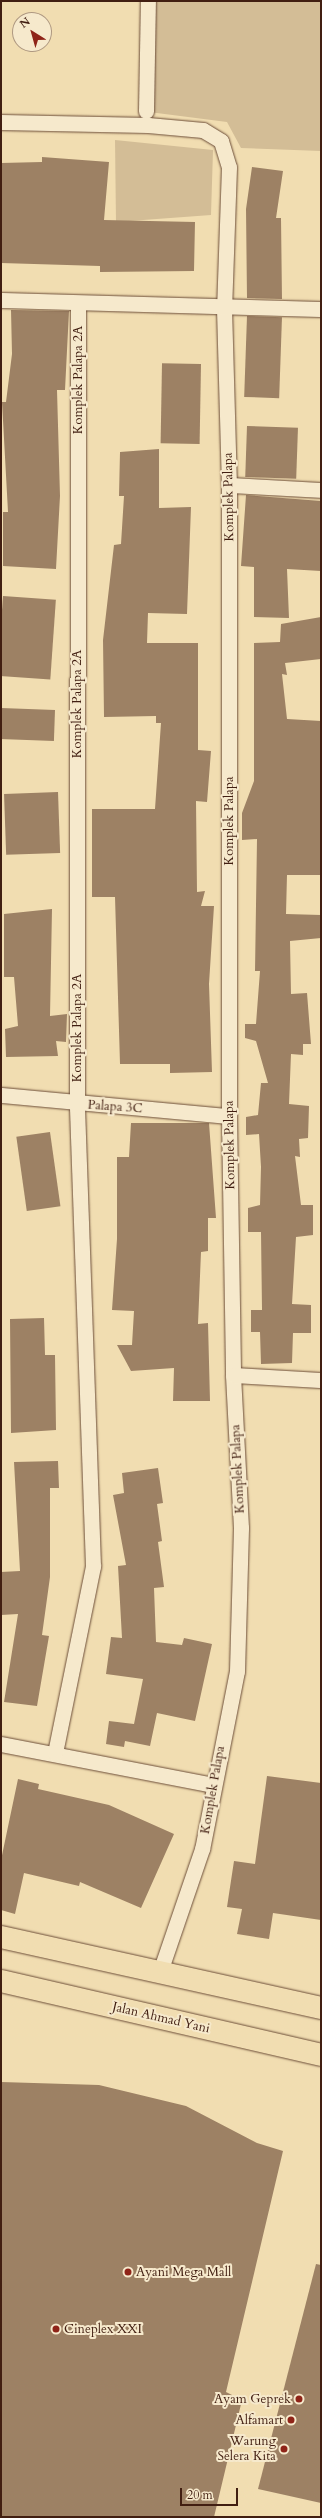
<!DOCTYPE html>
<html>
<head>
<meta charset="utf-8">
<style>
	body { margin:0 }
	#map { position:relative; width:322px; height:2518px; overflow:hidden; background:#f1ddb1; font-family:Cardo,serif }
	div>[style] { position:absolute }
	[style*='--x'] { left:calc(var(--x)*1px); top:calc(var(--y)*1px); width:calc(var(--w)*1px); rotate:calc(var(--a)*1deg) }
	.green>* { inset:0; background:#d3bd96 }
	.building>* { inset:0; background:#9d8164; transform-origin:0 0 }
	.roads { filter:drop-shadow(0 0 1px #6d4e39) drop-shadow(0 0 1px #6d4e39) }
	.street>* { height:15px; margin:-7.5px; padding:0 7.5px; transform-origin:7.5px; border-radius:7.5px; background:#f6e9cc }
	.highway>* { height:22px; margin:-11px; padding:0 11px; transform-origin:11px; border-radius:11px; background:#f1ddb1 }
	.dots>* { width:11px; height:11px; translate:-50% -50%; box-sizing:border-box; border:2px solid #f6e9cc; border-radius:50% }
	span { translate:-50% -50%; white-space:nowrap; text-align:center; line-height:1.15; -webkit-text-stroke:4px #f6e9cc; paint-order:stroke }
	.street-label { font-size:13px; color:#411e11 }
	.poi-label { font-size:13px; color:#411e11 }
	.left { translate:0 -50%; text-align:left }
	.right { translate:-100% -50%; text-align:right }
	.frame { position:absolute; inset:0; border:2px solid #411e11; pointer-events:none }
	.north { position:absolute; left:12px; top:12px; width:40px; height:40px; box-sizing:border-box; background:#f6e9cc; border:1px solid #ae9881; border-radius:50%; rotate:323deg; font-size:11px; font-weight:700; line-height:16px; text-align:center; color:#411e11 }
	.north::after { content:''; display:block; margin:auto; width:14px; height:18px; background:#8f2418; clip-path:polygon(50% 0,100% 100%,50% 72%,0 100%) }
	.scale { position:absolute; left:180px; top:2488px; width:58px; height:18px; box-sizing:border-box; border:2px solid #411e11; border-top:0; padding-left:5px; font-size:12px; line-height:14px; white-space:nowrap; color:#411e11; -webkit-text-stroke:3px #f6e9cc; paint-order:stroke }
</style>
</head>
<body>
<div id="map">
	<div class="green">
		<div style="clip-path:polygon(156px 1px,321px 1px,321px 151px,241px 148px,227px 122px,149px 112px)"></div>
		<div style="clip-path:polygon(115px 140px,213px 150px,211px 215px,116px 222px)"></div>
	</div>
	<div class="building">
		<div style="clip-path:polygon(42px 157px,109px 162px,104px 220px,195px 222px,194px 271px,100px 272px,100px 266px,1px 263px,1px 163px,42px 162px)"></div>
		<div style="clip-path:polygon(252px 167px,283px 171px,276px 218px,281px 218px,282px 299px,247px 298px,246px 209px)"></div>
		<div style="clip-path:polygon(11px 310px,69px 311px,65px 390px,57px 390px,60px 496px,56px 569px,3px 566px,3px 512px,8px 512px,2px 402px,6px 402px,12px 354px)"></div>
		<div style="left:247px;top:316px;width:35px;height:81px;rotate:2deg"></div>
		<div style="left:201px;top:364px;width:80px;height:39px;rotate:91deg"></div>
		<div style="left:247px;top:426px;width:51px;height:51px;rotate:2deg"></div>
		<div style="clip-path:polygon(159px 449px,159px 508px,191px 507px,187px 614px,148px 613px,147px 643px,198px 643px,198px 750px,211px 751px,207px 802px,196px 801px,197px 892px,205px 891px,201px 906px,214px 906px,209px 984px,212px 1072px,170px 1073px,170px 1064px,120px 1064px,115px 897px,92px 897px,92px 809px,155px 809px,161px 723px,156px 723px,156px 716px,104px 717px,103px 640px,114px 545px,121px 544px,124px 496px,119px 496px,120px 452px)"></div>
		<div style="clip-path:polygon(246px 495px,321px 501px,321px 571px,287px 569px,289px 618px,254px 617px,254px 567px,241px 566px)"></div>
		<div style="left:3px;top:596px;width:53px;height:80px;rotate:4deg"></div>
		<div style="clip-path:polygon(321px 617px,321px 659px,285px 663px,287px 675px,282px 674px,287px 719px,321px 721px,321px 875px,287px 875px,286px 914px,321px 915px,321px 938px,290px 941px,291px 994px,307px 993px,311px 1044px,303px 1044px,303px 1055px,291px 1054px,289px 1104px,309px 1106px,308px 1138px,299px 1139px,300px 1157px,295px 1156px,301px 1205px,313px 1205px,313px 1235px,296px 1237px,292px 1304px,311px 1305px,311px 1333px,293px 1333px,292px 1363px,261px 1364px,260px 1332px,251px 1332px,251px 1310px,262px 1310px,261px 1232px,248px 1232px,248px 1208px,260px 1205px,261px 1167px,259px 1134px,246px 1135px,246px 1117px,258px 1115px,261px 1083px,268px 1083px,256px 1041px,245px 1038px,245px 1024px,256px 1024px,260px 971px,255px 971px,257px 839px,242px 840px,242px 813px,254px 781px,254px 643px,280px 642px,281px 624px)"></div>
		<div style="left:55px;top:710px;width:31px;height:54px;rotate:92deg"></div>
		<div style="left:58px;top:792px;width:61px;height:54px;rotate:88deg"></div>
		<div style="clip-path:polygon(52px 909px,50px 1016px,67px 1014px,66px 1042px,56px 1041px,58px 1056px,6px 1057px,5px 1029px,18px 1026px,14px 977px,4px 977px,4px 914px)"></div>
		<div style="clip-path:polygon(131px 1123px,209px 1123px,216px 1218px,208px 1218px,208px 1251px,201px 1252px,198px 1324px,208px 1323px,210px 1401px,173px 1401px,174px 1368px,131px 1371px,117px 1345px,132px 1345px,134px 1311px,112px 1310px,117px 1239px,117px 1157px,129px 1157px)"></div>
		<div style="left:50px;top:1132px;width:75px;height:34px;rotate:82deg"></div>
		<div style="clip-path:polygon(44px 1318px,45px 1355px,55px 1355px,56px 1430px,11px 1433px,10px 1319px)"></div>
		<div style="clip-path:polygon(58px 1461px,59px 1488px,50px 1488px,50px 1577px,42px 1635px,49px 1636px,37px 1706px,4px 1702px,18px 1614px,1px 1615px,1px 1572px,20px 1571px,14px 1462px)"></div>
		<div style="clip-path:polygon(158px 1468px,163px 1503px,157px 1504px,162px 1541px,158px 1542px,164px 1587px,154px 1588px,156px 1642px,182px 1645px,184px 1638px,212px 1644px,195px 1721px,157px 1713px,150px 1746px,125px 1741px,124px 1747px,106px 1744px,109px 1721px,134px 1724px,143px 1679px,106px 1674px,111px 1637px,122px 1638px,118px 1566px,126px 1565px,113px 1495px,124px 1493px,122px 1473px)"></div>
		<div style="clip-path:polygon(267px 1776px,321px 1783px,321px 1920px,273px 1913px,269px 1939px,237px 1934px,242px 1909px,227px 1907px,234px 1861px,255px 1864px)"></div>
		<div style="clip-path:polygon(18px 1779px,39px 1784px,38px 1789px,109px 1805px,174px 1834px,141px 1908px,80px 1882px,79px 1886px,24px 1873px,15px 1914px,1px 1910px,1px 1860px)"></div>
		<div style="clip-path:polygon(1px 2082px,99px 2085px,186px 2106px,257px 2143px,283px 2151px,226px 2392px,242px 2400px,214px 2517px,1px 2516px)"></div>
		<div style="clip-path:polygon(316px 2264px,321px 2265px,321px 2503px,258px 2489px)"></div>
	</div>
	<div class="roads">
		<div class="street">
			<div style="--x:146;--y:111;--w:110;--a:-89"></div>
			<div style="--x:1;--y:122;--w:147;--a:1.2"></div>
			<div style="--x:148;--y:125;--w:55;--a:5.2"></div>
			<div style="--x:203;--y:130;--w:21;--a:31"></div>
			<div style="--x:221;--y:141;--w:27;--a:73"></div>
			<div style="--x:229;--y:167;--w:141;--a:92"></div>
			<div style="--x:224;--y:308;--w:177;--a:88.4"></div>
			<div style="--x:229;--y:485;--w:631;--a:90"></div>
			<div style="--x:229;--y:1116;--w:259;--a:89.1"></div>
			<div style="--x:233;--y:1375;--w:153;--a:87"></div>
			<div style="--x:241;--y:1528;--w:143;--a:91.6"></div>
			<div style="--x:237;--y:1671;--w:181;--a:101.1"></div>
			<div style="--x:202;--y:1849;--w:130;--a:108.9"></div>
			<div style="--x:1;--y:300;--w:320;--a:1.6"></div>
			<div style="--x:229;--y:485;--w:92;--a:3.1"></div>
			<div style="--x:1;--y:1095;--w:229;--a:5.3"></div>
			<div style="--x:233;--y:1375;--w:88;--a:3.3"></div>
			<div style="--x:1;--y:1744;--w:216;--a:10.9"></div>
			<div style="--x:55;--y:1753;--w:191;--a:-78.5"></div>
			<div style="--x:93;--y:1566;--w:462;--a:-92"></div>
			<div style="--x:77;--y:1104;--w:801;--a:-89.93"></div>
		</div>
		<div class="highway">
			<div style="--x:1;--y:1937;--w:328;--a:12.5"></div>
			<div style="--x:1;--y:1981;--w:328;--a:13"></div>
		</div>
	</div>
	<div class="dots">
		<div style="left:128px;top:2272px;background:#8f2418"></div>
		<div style="left:56px;top:2329px;background:#8f2418"></div>
		<div style="left:299px;top:2399px;background:#8f2418"></div>
		<div style="left:291px;top:2420px;background:#8f2418"></div>
		<div style="left:284px;top:2449px;background:#8f2418"></div>
	</div>
	<div class="street-label">
		<span style="left:78px;top:380px;rotate:-90deg">Komplek Palapa 2A</span>
		<span style="left:229px;top:497px;rotate:-91deg">Komplek Palapa</span>
		<span style="left:77px;top:704px;rotate:-90deg">Komplek Palapa 2A</span>
		<span style="left:229px;top:821px;rotate:-90deg">Komplek Palapa</span>
		<span style="left:77px;top:1028px;rotate:-90deg">Komplek Palapa 2A</span>
		<span style="left:115px;top:1107px;rotate:4deg">Palapa 3C</span>
		<span style="left:230px;top:1145px;rotate:-91deg">Komplek Palapa</span>
		<span style="left:238px;top:1469px;rotate:-93deg">Komplek Palapa</span>
		<span style="left:213px;top:1790px;rotate:-80deg">Komplek Palapa</span>
		<span style="left:161px;top:2018px;rotate:13deg">Jalan Ahmad Yani</span>
	</div>
	<div class="poi-label">
		<span class="left" style="left:136px;top:2272px">Ayani Mega Mall</span>
		<span class="left" style="left:64px;top:2329px">Cineplex XXI</span>
		<span class="right" style="left:291px;top:2399px">Ayam Geprek</span>
		<span class="right" style="left:283px;top:2420px">Alfamart</span>
		<span class="right" style="left:276px;top:2449px">Warung<br>Selera Kita</span>
	</div>
	<div class="frame"></div>
	<div class="north">N</div>
	<div class="scale">20 m</div>
</div>
</body>
</html>
